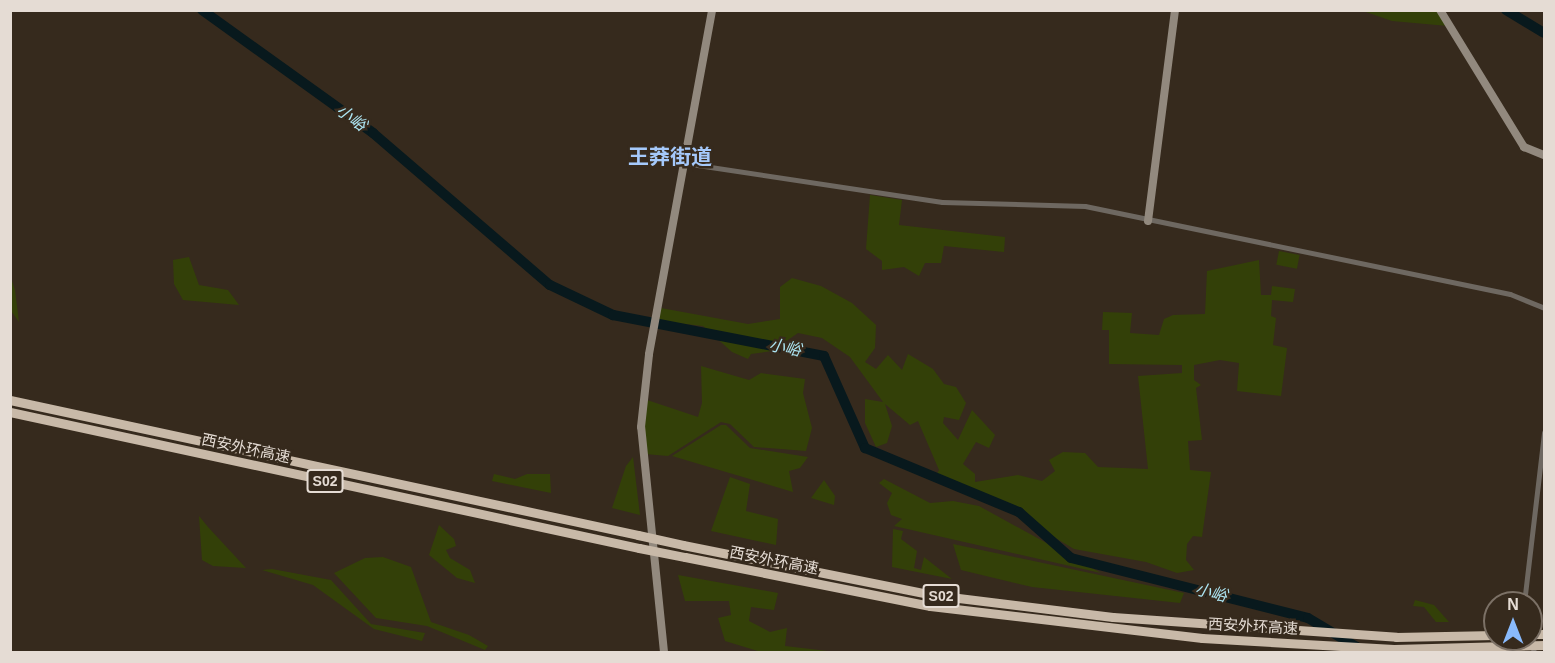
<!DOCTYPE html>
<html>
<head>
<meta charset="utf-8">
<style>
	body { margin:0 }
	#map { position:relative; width:1555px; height:663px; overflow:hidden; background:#362a1d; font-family:Helvetica,"Noto Sans SC",sans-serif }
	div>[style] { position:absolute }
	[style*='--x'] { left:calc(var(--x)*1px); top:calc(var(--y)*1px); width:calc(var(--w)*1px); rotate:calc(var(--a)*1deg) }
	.green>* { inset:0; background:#334008; transform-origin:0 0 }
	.river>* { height:10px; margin:-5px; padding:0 5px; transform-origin:5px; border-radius:5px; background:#08191d }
	.street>* { height:5px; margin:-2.5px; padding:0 2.5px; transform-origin:2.5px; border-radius:2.5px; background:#6e6861 }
	.secondary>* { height:8px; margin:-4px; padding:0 4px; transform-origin:4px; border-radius:4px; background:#92897e }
	.highway>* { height:9px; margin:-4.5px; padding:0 4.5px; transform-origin:4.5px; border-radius:4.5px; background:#c8b9a8 }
	.highway-bridge>* { height:9px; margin:-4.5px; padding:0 4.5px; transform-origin:4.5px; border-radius:4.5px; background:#c8b9a8 }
	span { translate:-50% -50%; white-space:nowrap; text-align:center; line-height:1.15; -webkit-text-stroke:5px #362a1d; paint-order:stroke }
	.shield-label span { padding:2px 4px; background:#362a1d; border:2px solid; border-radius:4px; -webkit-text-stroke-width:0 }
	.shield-label { font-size:14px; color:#e5dcd4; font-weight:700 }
	.street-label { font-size:15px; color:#e5dcd4 }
	.water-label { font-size:16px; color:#aee7f5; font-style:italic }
	.district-label { font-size:21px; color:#a5c9fb; font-weight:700 }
	.frame { position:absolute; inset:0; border:12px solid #e5dcd4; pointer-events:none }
	.north { position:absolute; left:1483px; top:591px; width:60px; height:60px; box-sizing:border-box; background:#362a1d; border:2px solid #7c7166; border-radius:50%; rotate:0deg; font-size:16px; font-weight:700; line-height:24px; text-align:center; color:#e5dcd4 }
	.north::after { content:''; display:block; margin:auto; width:21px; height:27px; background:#89bafc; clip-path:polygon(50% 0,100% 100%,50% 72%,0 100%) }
</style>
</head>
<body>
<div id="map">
	<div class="green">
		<div style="clip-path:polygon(1363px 11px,1438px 11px,1448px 26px,1392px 21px)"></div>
		<div style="clip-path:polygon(870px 195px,902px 200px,899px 225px,1005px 237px,1004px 252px,944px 246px,941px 263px,925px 263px,919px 276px,904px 267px,882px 270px,882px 261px,866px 249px)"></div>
		<div style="left:1279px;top:251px;width:21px;height:14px;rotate:11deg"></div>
		<div style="clip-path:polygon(189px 257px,199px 285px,228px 290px,239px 305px,183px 300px,174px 284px,173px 260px)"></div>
		<div style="clip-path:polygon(1259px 260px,1261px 295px,1271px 295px,1272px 286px,1295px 289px,1293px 302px,1272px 300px,1271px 316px,1276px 318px,1273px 345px,1287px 348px,1281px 396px,1237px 391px,1239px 363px,1220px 360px,1194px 365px,1194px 380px,1201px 385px,1196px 388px,1202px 440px,1188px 441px,1190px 470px,1211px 472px,1202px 537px,1193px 536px,1187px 544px,1186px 560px,1194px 570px,1177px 573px,1146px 562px,1074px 549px,995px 502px,933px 481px,939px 470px,918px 421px,910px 425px,885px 404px,892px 426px,887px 443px,876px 447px,865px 423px,865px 399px,883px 402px,850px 357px,822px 338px,798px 333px,772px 351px,751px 354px,748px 359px,732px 352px,703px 326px,659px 321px,661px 308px,748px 324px,780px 319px,780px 287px,792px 278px,821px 286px,852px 303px,876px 325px,875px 348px,865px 362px,876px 369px,888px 355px,902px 370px,908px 354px,933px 369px,944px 384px,956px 387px,966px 403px,959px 420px,944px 417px,943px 423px,958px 440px,972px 410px,995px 435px,989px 448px,976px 442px,963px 464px,975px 474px,975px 482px,1018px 475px,1042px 481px,1055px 471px,1049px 460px,1063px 452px,1085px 453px,1098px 467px,1148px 469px,1138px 376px,1182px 373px,1182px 365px,1109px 364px,1109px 330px,1102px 330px,1103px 312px,1132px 313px,1130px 333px,1159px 335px,1164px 319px,1173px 315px,1205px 314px,1207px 271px)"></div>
		<div style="clip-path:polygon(11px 278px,15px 290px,19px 322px,11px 311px)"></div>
		<div style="clip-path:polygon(701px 366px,749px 380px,761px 373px,805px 379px,803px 393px,812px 428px,806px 451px,754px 447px,730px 424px,721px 422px,668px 456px,645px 454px,644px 399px,698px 417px,702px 403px)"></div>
		<div style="clip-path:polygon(721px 425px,726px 425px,750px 448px,808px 457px,800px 468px,789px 471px,793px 492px,672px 456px)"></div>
		<div style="clip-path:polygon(633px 457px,640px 515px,612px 508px,626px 466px)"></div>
		<div style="clip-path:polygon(494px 474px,515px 479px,527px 474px,550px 474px,551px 493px,492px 481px)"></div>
		<div style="clip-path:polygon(730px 477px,750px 484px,746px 511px,778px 519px,776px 545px,711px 531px)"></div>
		<div style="clip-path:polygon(884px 479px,930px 503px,953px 501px,979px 506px,1101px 573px,894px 526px,902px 519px,891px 515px,887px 503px,892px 493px,879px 483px)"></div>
		<div style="clip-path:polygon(824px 480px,835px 496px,834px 505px,811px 498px)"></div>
		<div style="clip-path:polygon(199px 516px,208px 527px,246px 568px,213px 566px,202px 560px)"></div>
		<div style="clip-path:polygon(439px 525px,454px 539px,456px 546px,446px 550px,450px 558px,470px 570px,475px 583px,457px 578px,429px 555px)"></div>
		<div style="clip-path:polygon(893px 529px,903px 531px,901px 539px,917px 551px,914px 568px,921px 570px,924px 557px,952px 579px,892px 567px)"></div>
		<div style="clip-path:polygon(953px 544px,1184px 593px,1180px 603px,1032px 587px,961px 570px)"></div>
		<div style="clip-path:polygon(383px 557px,411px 567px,431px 622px,469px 635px,488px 646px,485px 650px,427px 626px,376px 618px,334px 573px,365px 558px)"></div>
		<div style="clip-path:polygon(272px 569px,331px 580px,371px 624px,425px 633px,422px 641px,374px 629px,313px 585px,262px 570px)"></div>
		<div style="clip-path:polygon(678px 575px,778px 593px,774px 610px,751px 607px,749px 621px,770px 632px,787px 628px,785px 646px,836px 652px,761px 652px,725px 641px,718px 618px,731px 615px,729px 601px,685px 601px)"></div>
		<div style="clip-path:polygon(1415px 600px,1434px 605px,1449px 622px,1436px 622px,1424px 607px,1413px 606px)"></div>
	</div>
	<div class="river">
		<div style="--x:202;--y:10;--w:211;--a:35.7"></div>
		<div style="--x:373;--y:133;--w:233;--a:40.7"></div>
		<div style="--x:550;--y:285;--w:70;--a:25.5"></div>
		<div style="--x:613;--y:315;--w:215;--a:11"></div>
		<div style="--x:824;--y:356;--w:101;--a:66"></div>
		<div style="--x:865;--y:448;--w:167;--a:22.6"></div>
		<div style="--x:1019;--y:512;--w:69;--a:41.5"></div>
		<div style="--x:1071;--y:558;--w:244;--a:14.2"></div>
		<div style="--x:1308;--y:618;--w:66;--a:30.8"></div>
		<div style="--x:1506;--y:10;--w:44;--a:31.2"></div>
	</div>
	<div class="street">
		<div style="--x:684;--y:163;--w:261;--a:8.6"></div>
		<div style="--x:942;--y:202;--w:143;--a:1.6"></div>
		<div style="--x:1085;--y:206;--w:434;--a:11.7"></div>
		<div style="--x:1510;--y:294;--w:37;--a:22"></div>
		<div style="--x:1524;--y:603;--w:172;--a:-83.3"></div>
		<div style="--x:1530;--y:639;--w:14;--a:73"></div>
	</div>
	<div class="secondary">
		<div style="--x:1440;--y:10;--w:161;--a:58.5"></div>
		<div style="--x:1524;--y:147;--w:22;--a:22"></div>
		<div style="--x:1148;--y:221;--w:213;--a:-82.7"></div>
		<div style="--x:664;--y:652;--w:226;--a:-95.8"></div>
		<div style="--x:641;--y:427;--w:73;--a:-83.7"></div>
		<div style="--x:649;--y:354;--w:350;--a:-79.6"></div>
	</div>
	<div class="highway">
		<div style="--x:10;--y:400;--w:642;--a:12.13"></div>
		<div style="--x:10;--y:412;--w:644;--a:12.2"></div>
		<div style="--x:683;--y:545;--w:256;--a:11.3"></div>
		<div style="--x:934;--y:595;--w:180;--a:7"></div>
		<div style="--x:1113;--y:617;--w:284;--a:4"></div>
		<div style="--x:1396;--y:637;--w:99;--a:-1.2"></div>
		<div style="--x:685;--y:557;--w:250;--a:11.3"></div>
		<div style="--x:930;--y:606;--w:274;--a:6.7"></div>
		<div style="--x:1531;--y:634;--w:13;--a:0"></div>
	</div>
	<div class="highway-bridge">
		<div style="--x:638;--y:535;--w:46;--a:12.5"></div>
		<div style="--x:639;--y:548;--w:47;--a:11.1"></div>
		<div style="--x:1202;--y:638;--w:192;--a:3.3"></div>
		<div style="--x:1394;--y:649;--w:150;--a:-1.5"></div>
	</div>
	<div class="shield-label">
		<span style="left:325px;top:481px">S02</span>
		<span style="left:941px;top:596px">S02</span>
	</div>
	<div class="street-label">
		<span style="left:246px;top:448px;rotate:12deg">西安外环高速</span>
		<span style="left:774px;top:560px;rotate:11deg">西安外环高速</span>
		<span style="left:1253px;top:626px;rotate:3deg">西安外环高速</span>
	</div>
	<div class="water-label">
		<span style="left:351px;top:118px;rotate:36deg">小峪</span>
		<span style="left:785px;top:348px;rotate:11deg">小峪</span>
		<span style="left:1211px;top:593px;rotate:14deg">小峪</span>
	</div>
	<div class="district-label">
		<span style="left:670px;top:157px">王莽街道</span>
	</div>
	<div class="frame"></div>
	<div class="north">N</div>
</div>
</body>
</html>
